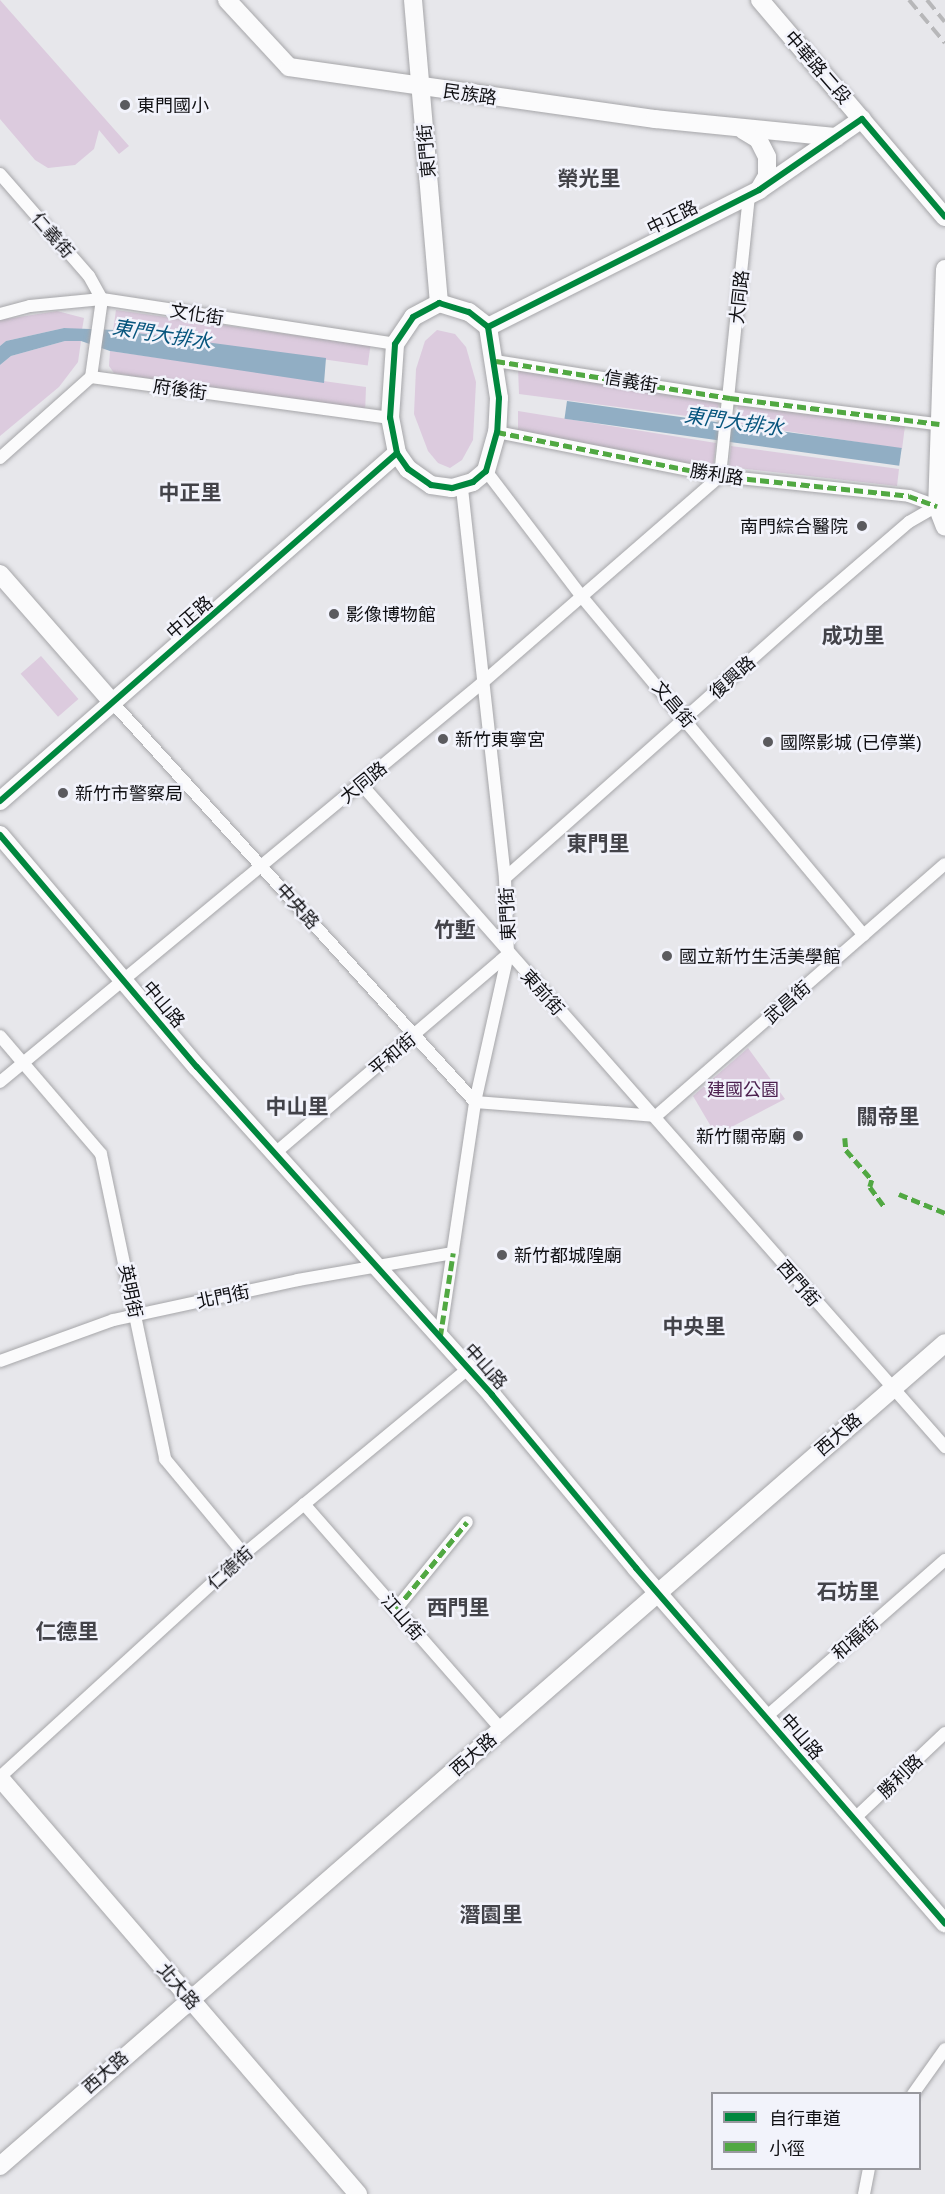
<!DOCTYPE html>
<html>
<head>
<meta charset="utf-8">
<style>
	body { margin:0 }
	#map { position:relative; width:945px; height:2194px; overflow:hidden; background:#e7e7eb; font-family:"Open Sans","Noto Sans TC",sans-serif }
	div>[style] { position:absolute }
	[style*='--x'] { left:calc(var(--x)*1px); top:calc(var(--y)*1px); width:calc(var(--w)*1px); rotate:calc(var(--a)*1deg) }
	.green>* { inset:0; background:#dccbde; transform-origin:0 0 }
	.water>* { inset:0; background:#91aec4; transform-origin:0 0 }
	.roads { filter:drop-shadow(0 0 2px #a6a6a9) drop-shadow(0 0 2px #a6a6a9) }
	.street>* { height:12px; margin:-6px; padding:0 6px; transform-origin:6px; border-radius:6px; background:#fbfbfc }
	.secondary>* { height:18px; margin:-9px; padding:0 9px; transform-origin:9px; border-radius:9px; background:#fbfbfc }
	.rail>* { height:4px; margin-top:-2px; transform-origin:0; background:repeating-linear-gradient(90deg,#b7b7b9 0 12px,transparent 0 18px) }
	.quiet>* { height:4.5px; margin-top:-2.25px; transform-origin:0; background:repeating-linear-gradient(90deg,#51a842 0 9px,transparent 0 13.5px) }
	.cycleway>* { height:6px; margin:-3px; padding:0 3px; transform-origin:3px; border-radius:3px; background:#00873e }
	.dots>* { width:16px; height:16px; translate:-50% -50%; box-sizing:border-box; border:3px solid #f2f3fb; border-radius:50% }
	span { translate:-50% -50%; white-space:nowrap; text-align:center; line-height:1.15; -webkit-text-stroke:5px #f2f3fb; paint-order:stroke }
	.street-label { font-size:18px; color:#101013 }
	.poi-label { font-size:18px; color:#101013 }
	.left { translate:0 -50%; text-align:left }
	.right { translate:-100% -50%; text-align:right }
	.park-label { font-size:18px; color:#4d2250 }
	.water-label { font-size:20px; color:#07557d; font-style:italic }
	.quarter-label { font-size:21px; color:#434349; font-weight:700 }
	.legend { position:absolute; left:711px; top:2092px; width:210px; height:78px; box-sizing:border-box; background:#f2f3fb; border:2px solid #98989e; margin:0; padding:8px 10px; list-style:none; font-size:18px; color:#101013 }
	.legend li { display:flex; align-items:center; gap:12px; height:30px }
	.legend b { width:30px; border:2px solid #98989e }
</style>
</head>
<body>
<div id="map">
	<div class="green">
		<div style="clip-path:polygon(0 0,129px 146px,119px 154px,99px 130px,94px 149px,75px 165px,48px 168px,35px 160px,0 119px)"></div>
		<div style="left:116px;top:310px;width:257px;height:20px;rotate:8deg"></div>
		<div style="clip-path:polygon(57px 311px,84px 318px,82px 330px,64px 328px,6px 341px,0 346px,0 320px)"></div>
		<div style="clip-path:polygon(437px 330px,455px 334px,466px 347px,476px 382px,473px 440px,462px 460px,450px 468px,438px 463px,428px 451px,414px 414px,416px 369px,425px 341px)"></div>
		<div style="clip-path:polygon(65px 341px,81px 341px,78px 362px,59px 387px,0 436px,0 365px,11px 356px)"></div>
		<div style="clip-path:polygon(110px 351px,366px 387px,365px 413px,114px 373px,109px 366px)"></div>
		<div style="clip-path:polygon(518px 368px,719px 401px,717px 420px,519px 394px)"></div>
		<div style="clip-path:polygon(738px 405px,905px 426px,902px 449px,735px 423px)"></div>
		<div style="clip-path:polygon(518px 411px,716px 443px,713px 469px,518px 433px)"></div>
		<div style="clip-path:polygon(731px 446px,899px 469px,897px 486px,729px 467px)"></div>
		<div style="left:41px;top:656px;width:57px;height:27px;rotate:49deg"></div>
		<div style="clip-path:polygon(748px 1048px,785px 1099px,716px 1135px,693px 1096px)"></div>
	</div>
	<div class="water">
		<div style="clip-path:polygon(64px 328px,115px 330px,326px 358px,324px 383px,110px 351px,81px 341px,65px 341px,11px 356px,0 365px,0 346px,6px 341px)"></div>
		<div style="left:567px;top:401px;width:338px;height:18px;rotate:8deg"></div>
	</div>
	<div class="roads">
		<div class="street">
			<div style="--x:0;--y:174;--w:135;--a:48.9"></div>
			<div style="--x:89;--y:276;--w:26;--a:61"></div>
			<div style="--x:102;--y:299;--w:79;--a:98"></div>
			<div style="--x:0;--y:314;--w:31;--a:-15"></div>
			<div style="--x:30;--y:306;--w:72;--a:-5.6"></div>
			<div style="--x:102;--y:299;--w:296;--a:8.7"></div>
			<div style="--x:496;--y:361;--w:237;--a:9"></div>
			<div style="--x:730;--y:398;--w:217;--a:7.2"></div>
			<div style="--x:497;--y:432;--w:227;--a:11.2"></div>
			<div style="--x:720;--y:476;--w:190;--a:6"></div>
			<div style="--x:909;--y:496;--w:30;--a:20"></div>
			<div style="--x:0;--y:458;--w:122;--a:-41.7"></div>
			<div style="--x:91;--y:377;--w:302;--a:7.8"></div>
			<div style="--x:486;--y:471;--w:158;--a:52.7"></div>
			<div style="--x:582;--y:597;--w:440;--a:50.2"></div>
			<div style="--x:113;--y:703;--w:539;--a:47.78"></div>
			<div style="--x:475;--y:1102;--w:182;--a:4.4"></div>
			<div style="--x:361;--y:784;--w:884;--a:48.62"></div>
			<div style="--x:505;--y:878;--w:425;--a:-41.6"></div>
			<div style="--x:823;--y:596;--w:113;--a:-40.7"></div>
			<div style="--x:909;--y:522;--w:32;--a:-30"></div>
			<div style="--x:0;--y:1036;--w:155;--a:49.4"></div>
			<div style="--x:101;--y:1154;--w:312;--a:78.1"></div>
			<div style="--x:165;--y:1459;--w:124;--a:50.3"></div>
			<div style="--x:0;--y:1082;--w:626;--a:-39.62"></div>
			<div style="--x:482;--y:683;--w:315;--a:-41"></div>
			<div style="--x:720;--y:476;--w:282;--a:-84.1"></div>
			<div style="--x:656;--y:1116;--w:383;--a:-41.1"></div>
			<div style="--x:274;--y:1154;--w:308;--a:-40.5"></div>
			<div style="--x:440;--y:1337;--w:238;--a:-81.5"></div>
			<div style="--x:475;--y:1102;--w:152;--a:-77.4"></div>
			<div style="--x:508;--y:954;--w:76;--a:-92.3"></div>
			<div style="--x:505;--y:878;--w:393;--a:-96.3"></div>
			<div style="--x:0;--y:1361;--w:120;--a:-19.9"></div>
			<div style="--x:113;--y:1320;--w:189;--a:-12.2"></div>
			<div style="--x:298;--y:1280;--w:157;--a:-9.9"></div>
			<div style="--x:304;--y:1504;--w:299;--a:48.8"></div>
			<div style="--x:396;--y:1609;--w:112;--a:-50.8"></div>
			<div style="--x:766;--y:1717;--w:238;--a:-41.3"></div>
			<div style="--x:0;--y:1777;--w:331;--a:-42.4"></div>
			<div style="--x:244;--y:1554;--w:291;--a:-39.6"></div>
			<div style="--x:854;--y:1819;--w:125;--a:-43.4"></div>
			<div style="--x:913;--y:2094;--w:55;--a:-54.6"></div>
			<div style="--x:864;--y:2194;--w:26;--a:-79"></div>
		</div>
		<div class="secondary">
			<div style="--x:227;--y:0;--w:91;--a:47.2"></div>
			<div style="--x:289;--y:67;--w:370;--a:8.1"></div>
			<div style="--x:655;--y:119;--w:182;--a:5.7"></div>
			<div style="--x:413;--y:0;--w:304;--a:85.1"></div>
			<div style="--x:760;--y:0;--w:285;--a:49.6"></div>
			<div style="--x:743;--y:130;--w:17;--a:31"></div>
			<div style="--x:758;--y:139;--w:20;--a:63"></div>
			<div style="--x:767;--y:157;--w:19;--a:90"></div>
			<div style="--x:767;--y:176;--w:16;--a:120"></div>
			<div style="--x:945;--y:269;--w:237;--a:91.9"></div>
			<div style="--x:937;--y:506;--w:22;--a:69"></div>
			<div style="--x:439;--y:303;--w:31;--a:17"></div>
			<div style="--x:469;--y:312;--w:24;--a:38"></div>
			<div style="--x:488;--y:327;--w:72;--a:81.2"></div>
			<div style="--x:499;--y:398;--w:34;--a:93"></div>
			<div style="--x:497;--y:432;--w:41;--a:105.8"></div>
			<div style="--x:486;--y:471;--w:17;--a:140"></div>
			<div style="--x:473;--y:482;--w:22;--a:164"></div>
			<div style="--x:452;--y:488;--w:21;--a:-172"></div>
			<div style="--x:431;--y:485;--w:28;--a:-145"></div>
			<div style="--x:408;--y:469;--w:19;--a:-125"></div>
			<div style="--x:397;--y:453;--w:36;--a:-101"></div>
			<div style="--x:390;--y:418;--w:74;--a:-86.1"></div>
			<div style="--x:395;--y:344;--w:32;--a:-56"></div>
			<div style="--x:413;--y:317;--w:30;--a:-28"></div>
			<div style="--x:488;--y:327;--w:304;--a:-26.8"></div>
			<div style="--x:759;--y:190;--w:125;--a:-34.6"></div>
			<div style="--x:0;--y:574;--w:171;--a:48.8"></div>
			<div style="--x:0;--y:801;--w:528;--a:-41.24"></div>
			<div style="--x:0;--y:835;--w:304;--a:49.7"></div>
			<div style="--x:197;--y:1067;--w:441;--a:48"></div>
			<div style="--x:492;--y:1395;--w:225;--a:50.2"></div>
			<div style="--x:636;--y:1568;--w:471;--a:49"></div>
			<div style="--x:0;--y:1778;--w:549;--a:49.29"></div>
			<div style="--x:0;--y:2166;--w:1253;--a:-41.05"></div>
		</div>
	</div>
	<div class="rail">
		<div style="--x:909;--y:0;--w:56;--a:50.1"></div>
		<div style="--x:927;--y:0;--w:28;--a:51"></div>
	</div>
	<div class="quiet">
		<div style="--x:496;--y:361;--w:237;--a:9"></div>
		<div style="--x:730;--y:398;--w:211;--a:7.1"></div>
		<div style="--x:497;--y:432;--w:227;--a:11.2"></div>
		<div style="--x:720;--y:476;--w:190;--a:6"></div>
		<div style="--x:909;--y:496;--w:30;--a:20"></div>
		<div style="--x:845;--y:1138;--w:12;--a:85"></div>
		<div style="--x:846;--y:1150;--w:40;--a:49"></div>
		<div style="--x:872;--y:1180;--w:7;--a:106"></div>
		<div style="--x:870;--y:1187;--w:24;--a:54"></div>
		<div style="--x:899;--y:1194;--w:50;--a:22.4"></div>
		<div style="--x:440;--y:1337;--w:85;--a:-81.2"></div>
		<div style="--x:396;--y:1609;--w:112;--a:-50.8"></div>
	</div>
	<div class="cycleway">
		<div style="--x:439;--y:303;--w:31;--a:17"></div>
		<div style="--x:469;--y:312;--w:24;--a:38"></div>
		<div style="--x:488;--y:327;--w:72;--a:81.2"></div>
		<div style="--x:499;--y:398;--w:34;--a:93"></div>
		<div style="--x:497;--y:432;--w:41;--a:105.8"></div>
		<div style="--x:486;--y:471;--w:17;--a:140"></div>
		<div style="--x:473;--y:482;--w:22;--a:164"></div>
		<div style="--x:452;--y:488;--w:21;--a:-172"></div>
		<div style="--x:431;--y:485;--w:28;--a:-145"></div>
		<div style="--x:408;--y:469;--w:19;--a:-125"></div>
		<div style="--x:397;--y:453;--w:36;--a:-101"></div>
		<div style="--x:390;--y:418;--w:74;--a:-86.1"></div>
		<div style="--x:395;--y:344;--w:32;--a:-56"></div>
		<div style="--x:413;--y:317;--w:30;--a:-28"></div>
		<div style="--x:488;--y:327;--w:304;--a:-26.8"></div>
		<div style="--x:759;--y:190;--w:125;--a:-34.6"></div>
		<div style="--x:862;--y:119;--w:128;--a:49.7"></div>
		<div style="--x:0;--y:801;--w:528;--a:-41.24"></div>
		<div style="--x:0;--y:835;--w:304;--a:49.7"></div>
		<div style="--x:197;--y:1067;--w:441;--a:48"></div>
		<div style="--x:492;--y:1395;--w:225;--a:50.2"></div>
		<div style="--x:636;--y:1568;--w:471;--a:49"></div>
	</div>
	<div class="dots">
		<div style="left:125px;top:105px;background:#5b5b5f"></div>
		<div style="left:862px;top:526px;background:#5b5b5f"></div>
		<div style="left:334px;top:614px;background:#5b5b5f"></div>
		<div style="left:443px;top:739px;background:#5b5b5f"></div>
		<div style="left:768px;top:742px;background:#5b5b5f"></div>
		<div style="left:63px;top:793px;background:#5b5b5f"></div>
		<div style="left:667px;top:956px;background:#5b5b5f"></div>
		<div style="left:798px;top:1136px;background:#5b5b5f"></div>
		<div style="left:502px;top:1255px;background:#5b5b5f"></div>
	</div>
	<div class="street-label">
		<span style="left:818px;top:67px;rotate:49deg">中華路二段</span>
		<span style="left:470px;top:94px;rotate:8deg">民族路</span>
		<span style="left:426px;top:151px;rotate:-95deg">東門街</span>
		<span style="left:672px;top:217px;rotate:-26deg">中正路</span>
		<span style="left:53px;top:235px;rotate:49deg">仁義街</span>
		<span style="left:739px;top:297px;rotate:-84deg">大同路</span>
		<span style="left:197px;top:314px;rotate:9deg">文化街</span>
		<span style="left:631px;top:381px;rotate:10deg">信義街</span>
		<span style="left:180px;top:389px;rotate:8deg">府後街</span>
		<span style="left:717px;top:474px;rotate:9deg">勝利路</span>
		<span style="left:189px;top:617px;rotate:-41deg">中正路</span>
		<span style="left:732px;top:677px;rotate:-42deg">復興路</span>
		<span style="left:674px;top:704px;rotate:50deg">文昌街</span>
		<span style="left:363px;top:782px;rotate:-39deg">大同路</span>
		<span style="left:298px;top:906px;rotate:48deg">中央路</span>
		<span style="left:507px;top:914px;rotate:-93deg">東門街</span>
		<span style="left:543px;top:992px;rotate:48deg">東前街</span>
		<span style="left:787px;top:1002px;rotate:-41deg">武昌街</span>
		<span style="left:164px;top:1004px;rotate:50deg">中山路</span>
		<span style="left:392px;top:1054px;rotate:-40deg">平和街</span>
		<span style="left:799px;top:1283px;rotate:49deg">西門街</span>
		<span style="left:131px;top:1291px;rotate:78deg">英明街</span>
		<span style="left:223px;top:1296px;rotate:-12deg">北門街</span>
		<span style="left:486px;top:1366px;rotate:48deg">中山路</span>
		<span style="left:838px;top:1434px;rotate:-41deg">西大路</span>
		<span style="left:230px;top:1568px;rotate:-42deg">仁德街</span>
		<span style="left:403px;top:1617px;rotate:49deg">江山街</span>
		<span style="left:855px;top:1638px;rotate:-41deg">和福街</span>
		<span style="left:802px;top:1736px;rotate:49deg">中山路</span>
		<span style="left:473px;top:1754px;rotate:-41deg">西大路</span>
		<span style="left:900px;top:1776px;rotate:-44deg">勝利路</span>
		<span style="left:179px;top:1986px;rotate:50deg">北大路</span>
		<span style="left:105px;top:2072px;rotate:-41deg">西大路</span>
	</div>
	<div class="poi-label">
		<span class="left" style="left:137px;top:105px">東門國小</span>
		<span class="right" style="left:848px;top:526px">南門綜合醫院</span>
		<span class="left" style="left:346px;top:614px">影像博物館</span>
		<span class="left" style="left:455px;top:739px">新竹東寧宮</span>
		<span class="left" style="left:780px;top:742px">國際影城 (已停業)</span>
		<span class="left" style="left:75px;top:793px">新竹市警察局</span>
		<span class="left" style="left:679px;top:956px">國立新竹生活美學館</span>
		<span class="right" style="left:786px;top:1136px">新竹關帝廟</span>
		<span class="left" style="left:514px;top:1255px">新竹都城隍廟</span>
	</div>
	<div class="park-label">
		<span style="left:743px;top:1089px">建國公園</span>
	</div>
	<div class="water-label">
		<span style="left:162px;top:334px;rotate:9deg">東門大排水</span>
		<span style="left:734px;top:421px;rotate:8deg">東門大排水</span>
	</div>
	<div class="quarter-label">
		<span style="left:589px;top:178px">榮光里</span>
		<span style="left:190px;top:492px">中正里</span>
		<span style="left:853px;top:635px">成功里</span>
		<span style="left:598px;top:843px">東門里</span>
		<span style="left:455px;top:929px">竹塹</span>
		<span style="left:297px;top:1106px">中山里</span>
		<span style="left:888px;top:1116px">關帝里</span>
		<span style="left:694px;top:1326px">中央里</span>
		<span style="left:848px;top:1591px">石坊里</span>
		<span style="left:458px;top:1607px">西門里</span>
		<span style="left:67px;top:1631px">仁德里</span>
		<span style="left:491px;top:1914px">潛園里</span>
	</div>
	<ul class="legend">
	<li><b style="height:8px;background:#00873e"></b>自行車道</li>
	<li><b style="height:8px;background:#51a842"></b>小徑</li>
	</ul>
</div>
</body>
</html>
